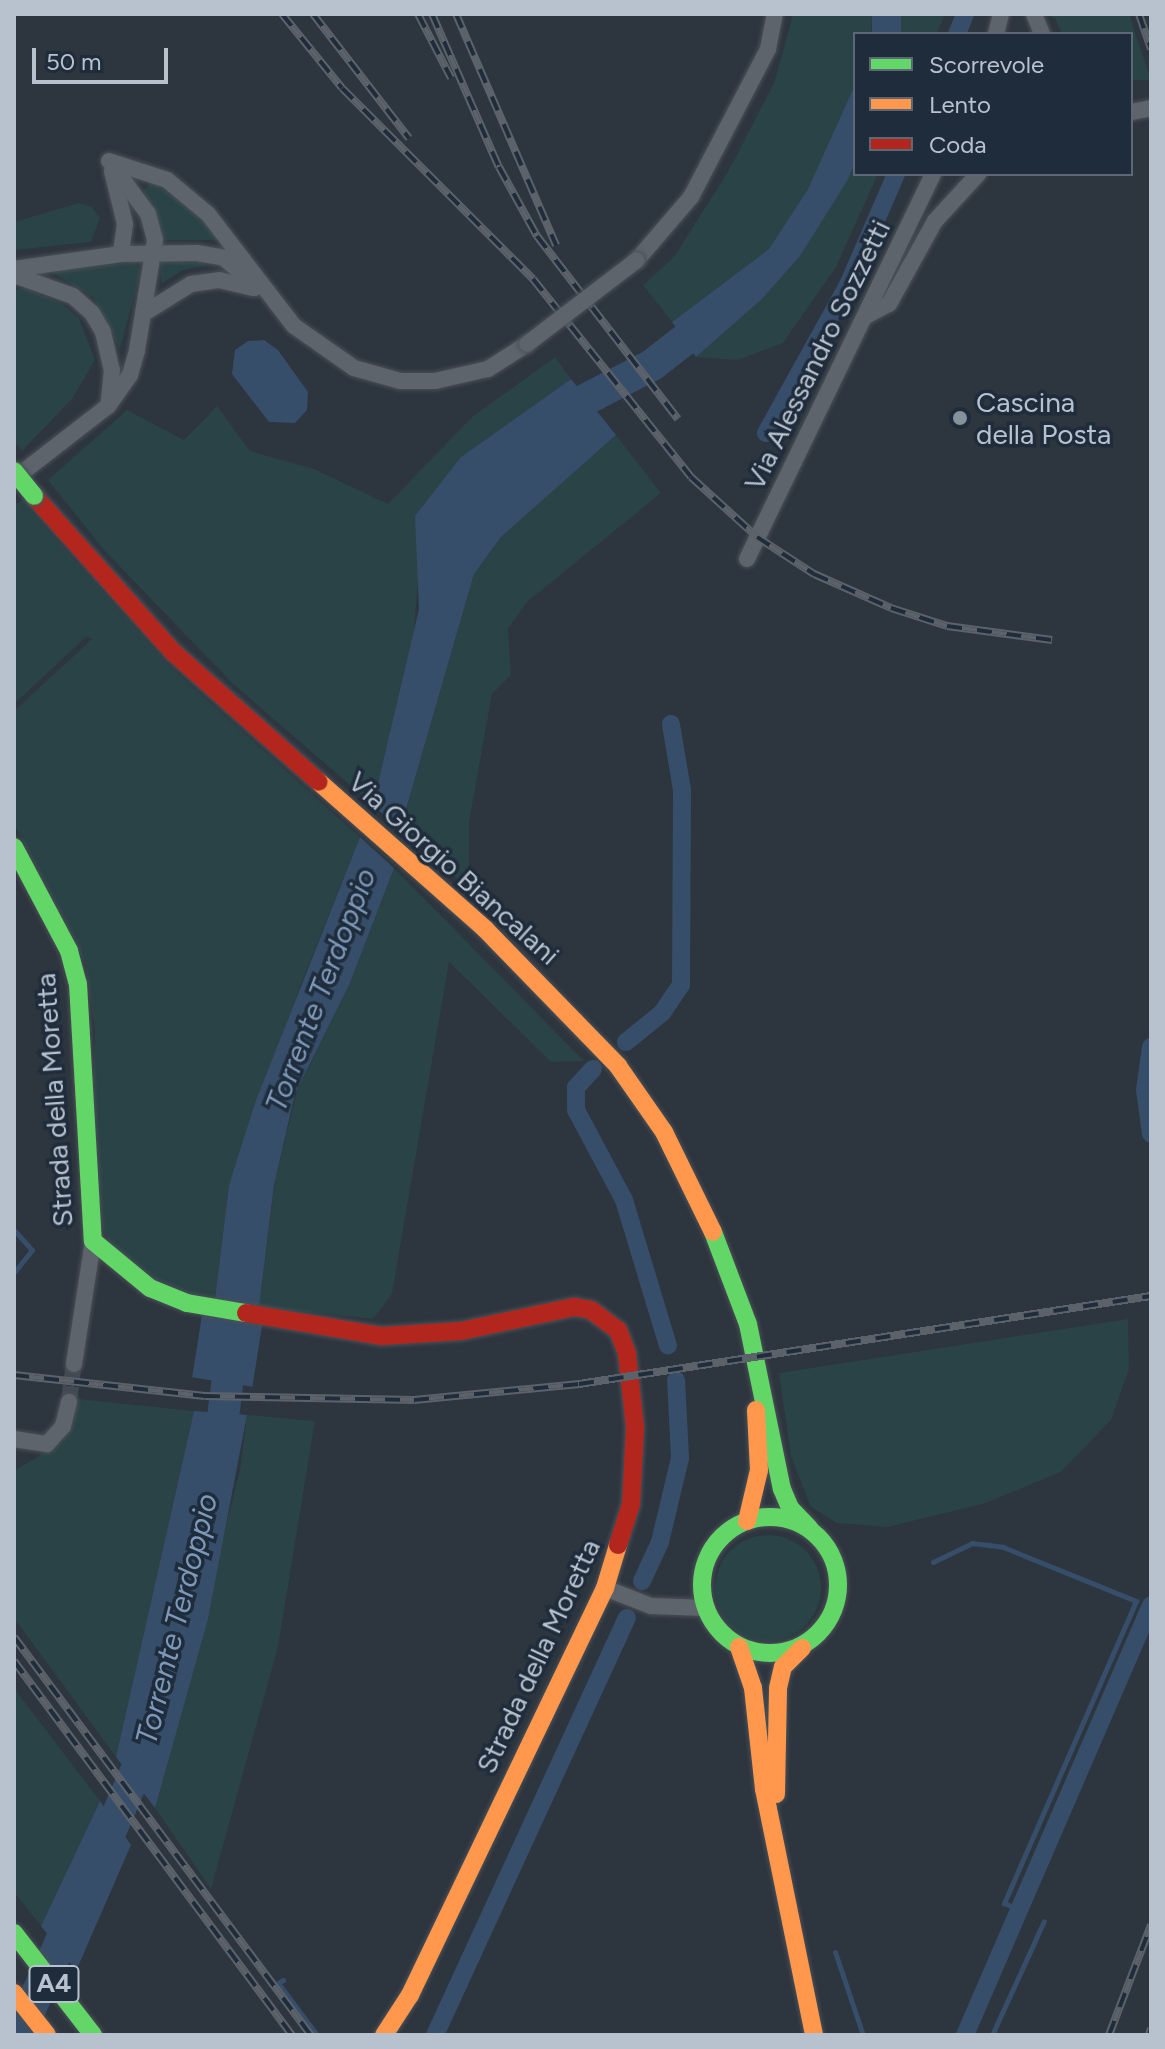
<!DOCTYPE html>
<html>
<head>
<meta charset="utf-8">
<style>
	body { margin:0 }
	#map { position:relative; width:1165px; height:2049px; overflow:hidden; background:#2d353e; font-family:Figtree,sans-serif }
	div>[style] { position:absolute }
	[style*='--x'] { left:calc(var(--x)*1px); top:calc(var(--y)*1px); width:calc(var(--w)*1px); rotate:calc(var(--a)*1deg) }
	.green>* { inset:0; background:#294346 }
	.round { border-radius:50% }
	.water>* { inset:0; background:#374e6a; transform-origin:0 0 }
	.stream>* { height:5px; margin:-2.5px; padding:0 2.5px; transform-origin:2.5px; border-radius:2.5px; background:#374e6a }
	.canal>* { height:18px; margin:-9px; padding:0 9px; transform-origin:9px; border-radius:9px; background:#374e6a }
	.river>* { height:32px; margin:-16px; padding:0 16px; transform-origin:16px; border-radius:16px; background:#374e6a }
	.street-tunnel>* { height:16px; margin-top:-8px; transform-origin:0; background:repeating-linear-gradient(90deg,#424a54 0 16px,transparent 0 24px) }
	.roads { filter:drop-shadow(0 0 2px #4a5057) drop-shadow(0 0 2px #4a5057) }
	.street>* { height:16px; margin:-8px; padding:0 8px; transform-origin:8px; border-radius:8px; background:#5e646c }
	.fast>* { height:18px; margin:-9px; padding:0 9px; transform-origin:9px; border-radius:9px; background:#63d668 }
	.fast>.ring { margin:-9px; padding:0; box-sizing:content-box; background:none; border:18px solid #63d668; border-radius:50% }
	.slow>* { height:18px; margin:-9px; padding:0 9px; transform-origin:9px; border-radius:9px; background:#ff974d }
	.jam>* { height:18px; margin:-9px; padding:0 9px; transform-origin:9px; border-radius:9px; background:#b3261e }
	.rail>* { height:8px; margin-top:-4px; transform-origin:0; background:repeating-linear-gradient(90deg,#1f2c3b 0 15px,#5c626a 0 30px); box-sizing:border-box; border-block:2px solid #5c626a }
	.bridges { filter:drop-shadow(0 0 2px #4a5057) drop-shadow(0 0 2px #4a5057) }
	.street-bridge>* { height:16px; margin:-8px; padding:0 8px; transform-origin:8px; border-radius:8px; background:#5e646c }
	.fast-bridge>* { height:18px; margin:-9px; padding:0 9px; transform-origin:9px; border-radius:9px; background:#63d668 }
	.dots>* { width:22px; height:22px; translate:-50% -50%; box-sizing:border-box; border:4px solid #1f2c3b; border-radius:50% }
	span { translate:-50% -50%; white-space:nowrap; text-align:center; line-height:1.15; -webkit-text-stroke:7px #1f2c3b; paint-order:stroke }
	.shield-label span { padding:2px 6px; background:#1f2c3b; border:2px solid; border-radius:6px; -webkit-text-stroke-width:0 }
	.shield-label { font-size:26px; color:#b8c2cf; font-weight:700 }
	.street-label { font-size:28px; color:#b8c2cf }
	.poi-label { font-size:28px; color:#b8c2cf }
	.left { translate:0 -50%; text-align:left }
	.water-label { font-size:30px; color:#7d98b8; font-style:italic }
	.frame { position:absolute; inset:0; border:16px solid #b8c2cf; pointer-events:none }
	.legend { position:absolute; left:853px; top:32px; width:280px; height:144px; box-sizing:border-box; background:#1f2c3b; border:2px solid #5c6876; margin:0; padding:10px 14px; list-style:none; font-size:24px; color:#b8c2cf }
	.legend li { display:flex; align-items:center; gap:16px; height:40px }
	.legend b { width:40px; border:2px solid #5c6876 }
	.scale { position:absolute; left:32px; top:48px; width:136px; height:36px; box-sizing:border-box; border:4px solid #b8c2cf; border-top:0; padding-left:10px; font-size:24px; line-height:28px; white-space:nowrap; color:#b8c2cf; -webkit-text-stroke:6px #1f2c3b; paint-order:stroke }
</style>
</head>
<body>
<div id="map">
	<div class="green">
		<div style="clip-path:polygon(793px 14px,872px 14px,871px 34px,855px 34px,855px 85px,840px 124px,808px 189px,769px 249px,672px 322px,643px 285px,674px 257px,729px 170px,774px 83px)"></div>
		<div style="clip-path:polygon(901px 14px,945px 14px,937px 34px,898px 34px)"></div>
		<div style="clip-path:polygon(1044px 14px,1129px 14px,1151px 80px,1131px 80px,1131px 34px,1062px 34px,1055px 18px)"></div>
		<div style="clip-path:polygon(855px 163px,855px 174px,878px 174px,836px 267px,783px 343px,738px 360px,696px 357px,762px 299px,800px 256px)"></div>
		<div style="clip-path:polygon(152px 182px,194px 211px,219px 240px,162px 240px,143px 191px)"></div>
		<div style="clip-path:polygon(79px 203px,92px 207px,100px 218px,91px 242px,14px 250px,14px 222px)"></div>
		<div style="clip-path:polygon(161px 260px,201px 261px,206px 266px,183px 270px,161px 284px)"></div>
		<div style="clip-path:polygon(135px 262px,141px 271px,120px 349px,93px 297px,51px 272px)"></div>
		<div style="clip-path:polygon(25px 288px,62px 304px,79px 318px,95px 360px,72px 399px,22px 451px,14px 441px,14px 290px)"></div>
		<div style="clip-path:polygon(555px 357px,571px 379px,461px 457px,419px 567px,412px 655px,373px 805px,233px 684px,104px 550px,48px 480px,127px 410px,184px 440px,217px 406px,250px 451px,314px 469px,388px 504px,472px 417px)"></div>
		<div style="clip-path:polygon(616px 435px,661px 493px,527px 602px,508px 629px,511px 675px,492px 694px,469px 822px,469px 880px,459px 881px,400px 830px,474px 574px,501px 537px)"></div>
		<div style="clip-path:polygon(22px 501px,168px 665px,360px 837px,299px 989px,229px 1185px,215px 1299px,189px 1296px,151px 1281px,115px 1252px,101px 1225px,92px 1122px,95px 1031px,86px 965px,14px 824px,14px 711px,92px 639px,86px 637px,14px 704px,14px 505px)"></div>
		<div style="clip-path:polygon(394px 868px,584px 1061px,551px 1062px,449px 962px,392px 1294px,373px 1319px,259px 1307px,275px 1180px,297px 1091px,350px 983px)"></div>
		<div style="clip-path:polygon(1128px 1319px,1129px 1369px,1111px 1420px,1061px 1472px,983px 1504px,887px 1527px,837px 1523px,811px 1507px,791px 1457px,779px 1373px)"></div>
		<div style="clip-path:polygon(78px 1399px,194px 1411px,116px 1757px,14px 1618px,14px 1471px,62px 1442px,73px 1425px)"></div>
		<div style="clip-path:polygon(247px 1415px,315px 1421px,278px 1647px,211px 1889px,155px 1808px,240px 1470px)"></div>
		<div class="round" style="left:715px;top:1535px;width:106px;height:106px"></div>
		<div style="clip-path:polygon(14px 1688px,100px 1801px,41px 1926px,14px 1892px)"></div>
	</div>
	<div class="water">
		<div style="left:872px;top:14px;width:29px;height:20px"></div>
		<div style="clip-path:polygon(855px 85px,855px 163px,847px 181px,800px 256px,762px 299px,696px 357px,672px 322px,769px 249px,808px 189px)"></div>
		<div style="clip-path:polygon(264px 340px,278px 350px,308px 392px,307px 410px,295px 423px,269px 422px,232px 374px,235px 350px,248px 341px)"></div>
		<div style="clip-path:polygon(571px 379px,616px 435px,501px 537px,474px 574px,400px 830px,373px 805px,419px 609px,415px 516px,461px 457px)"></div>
		<div style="clip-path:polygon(360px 837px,394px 868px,350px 983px,295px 1094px,274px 1185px,259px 1307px,215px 1299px,229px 1185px,255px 1103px)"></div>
		<div style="left:202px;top:1315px;width:61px;height:63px;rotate:9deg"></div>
		<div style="clip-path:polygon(194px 1411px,247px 1415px,208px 1619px,155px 1808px,116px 1757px)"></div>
		<div style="clip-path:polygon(100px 1801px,131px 1845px,76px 1971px,41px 1926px)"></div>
	</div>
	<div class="stream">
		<div style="--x:14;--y:1230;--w:27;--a:48"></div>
		<div style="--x:32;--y:1250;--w:28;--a:129"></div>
		<div style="--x:933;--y:1562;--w:43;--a:-26"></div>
		<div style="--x:972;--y:1543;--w:31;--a:7"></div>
		<div style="--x:1003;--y:1547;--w:144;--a:22.1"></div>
		<div style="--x:1136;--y:1601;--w:330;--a:113.6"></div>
		<div style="--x:1004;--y:1903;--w:10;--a:24"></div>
		<div style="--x:835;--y:1952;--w:88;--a:71.4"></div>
		<div style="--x:283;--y:1980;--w:6;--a:149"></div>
		<div style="--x:278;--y:1983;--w:65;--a:53.1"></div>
		<div style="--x:992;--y:2035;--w:125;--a:-65.5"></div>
	</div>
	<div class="canal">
		<div style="--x:957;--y:34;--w:22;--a:-68"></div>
		<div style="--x:766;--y:433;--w:169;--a:-61"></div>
		<div style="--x:848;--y:285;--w:121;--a:-66.6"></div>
		<div style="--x:626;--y:1042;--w:46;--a:-38.9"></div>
		<div style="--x:662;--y:1013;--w:34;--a:-56"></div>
		<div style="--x:681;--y:985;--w:195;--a:-89.7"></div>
		<div style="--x:682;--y:790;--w:67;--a:-99.5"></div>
		<div style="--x:1151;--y:1047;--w:43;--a:97.9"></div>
		<div style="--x:1145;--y:1090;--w:44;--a:82.2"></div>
		<div style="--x:593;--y:1069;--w:25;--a:133"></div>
		<div style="--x:576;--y:1087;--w:23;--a:90"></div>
		<div style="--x:576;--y:1110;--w:102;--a:61.9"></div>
		<div style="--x:624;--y:1200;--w:152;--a:73.2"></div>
		<div style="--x:642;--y:1581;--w:43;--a:-65.2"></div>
		<div style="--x:660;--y:1542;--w:86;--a:-76.6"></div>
		<div style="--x:680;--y:1458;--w:78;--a:-92.9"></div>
		<div style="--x:435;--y:2035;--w:459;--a:-65.3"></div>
		<div style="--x:965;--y:2035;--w:468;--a:-66.6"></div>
	</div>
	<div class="river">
		<div style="--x:548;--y:419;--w:117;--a:-27.4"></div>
		<div style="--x:652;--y:365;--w:83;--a:-37.7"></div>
		<div style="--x:218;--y:1456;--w:118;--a:-82.7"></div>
		<div style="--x:98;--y:1861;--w:134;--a:-67.1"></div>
		<div style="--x:18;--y:2035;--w:136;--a:-65.3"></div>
	</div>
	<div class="street-tunnel">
		<div style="--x:69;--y:1402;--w:38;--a:-83"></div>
	</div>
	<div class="roads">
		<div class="street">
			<div style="--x:1034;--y:14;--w:22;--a:68"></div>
			<div style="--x:996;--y:34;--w:21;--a:-76"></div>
			<div style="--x:1131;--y:112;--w:20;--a:-11"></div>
			<div style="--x:109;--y:161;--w:61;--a:18.1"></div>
			<div style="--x:167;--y:180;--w:53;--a:39.7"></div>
			<div style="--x:208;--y:214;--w:141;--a:52.5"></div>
			<div style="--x:294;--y:326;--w:73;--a:35"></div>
			<div style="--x:354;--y:368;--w:48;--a:15.8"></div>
			<div style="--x:400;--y:381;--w:35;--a:0"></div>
			<div style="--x:435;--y:381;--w:54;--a:-12.8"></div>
			<div style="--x:488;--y:369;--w:46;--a:-32.7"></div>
			<div style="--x:112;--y:171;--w:55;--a:76.2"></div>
			<div style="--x:125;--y:224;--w:30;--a:98"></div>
			<div style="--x:637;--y:260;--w:83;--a:-49.4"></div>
			<div style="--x:691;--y:197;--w:167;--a:-62.5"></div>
			<div style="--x:768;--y:49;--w:36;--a:-79"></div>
			<div style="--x:14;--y:269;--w:108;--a:-8"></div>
			<div style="--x:121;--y:254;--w:76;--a:-0.8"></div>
			<div style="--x:197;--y:253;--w:27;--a:10"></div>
			<div style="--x:224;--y:258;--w:30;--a:40"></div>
			<div style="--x:14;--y:275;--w:63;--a:19.6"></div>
			<div style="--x:73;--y:296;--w:25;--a:42"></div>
			<div style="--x:92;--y:313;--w:22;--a:60"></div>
			<div style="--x:103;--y:332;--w:39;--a:77"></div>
			<div style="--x:112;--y:370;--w:36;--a:96"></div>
			<div style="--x:108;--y:406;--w:119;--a:142.2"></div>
			<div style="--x:146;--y:312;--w:53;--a:-31.9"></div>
			<div style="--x:191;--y:284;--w:28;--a:-8"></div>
			<div style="--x:219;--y:280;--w:36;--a:13"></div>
			<div style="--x:866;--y:316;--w:26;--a:-28"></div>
			<div style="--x:889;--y:304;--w:95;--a:-61"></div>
			<div style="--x:935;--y:221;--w:64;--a:-47.5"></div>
			<div style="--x:109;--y:405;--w:37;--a:-55"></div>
			<div style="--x:130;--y:375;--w:26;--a:-74"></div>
			<div style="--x:137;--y:350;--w:111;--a:-80.7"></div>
			<div style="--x:155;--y:240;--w:27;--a:-105"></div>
			<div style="--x:148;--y:214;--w:59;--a:-126.1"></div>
			<div style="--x:747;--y:559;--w:428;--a:-64.2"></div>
			<div style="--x:74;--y:1364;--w:124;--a:-81.2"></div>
			<div style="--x:14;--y:1439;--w:33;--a:9"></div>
			<div style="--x:47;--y:1444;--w:24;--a:-48"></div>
			<div style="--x:63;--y:1426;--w:25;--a:-76"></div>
			<div style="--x:605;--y:1588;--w:49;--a:21.4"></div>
			<div style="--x:651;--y:1606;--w:54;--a:2.1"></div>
		</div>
		<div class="fast">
			<div style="--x:14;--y:847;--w:118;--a:62.1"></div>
			<div style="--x:69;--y:951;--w:34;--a:75"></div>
			<div style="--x:78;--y:984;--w:257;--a:86.7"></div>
			<div style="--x:93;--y:1241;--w:74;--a:39.5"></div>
			<div style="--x:150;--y:1288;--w:40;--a:22"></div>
			<div style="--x:187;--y:1303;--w:60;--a:9.6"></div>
			<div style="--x:713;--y:1232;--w:98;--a:69.2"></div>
			<div style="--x:748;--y:1324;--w:168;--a:78.4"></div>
			<div style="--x:782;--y:1489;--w:21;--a:67"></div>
			<div style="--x:790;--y:1508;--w:28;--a:46"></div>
			<div class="ring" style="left:702px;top:1517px;width:118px;height:118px"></div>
			<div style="--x:14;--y:1933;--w:129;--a:52.2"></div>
		</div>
		<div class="slow">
			<div style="--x:319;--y:782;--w:222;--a:41.5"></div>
			<div style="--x:485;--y:929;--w:191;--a:45.8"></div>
			<div style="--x:618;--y:1066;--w:80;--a:55.1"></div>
			<div style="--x:664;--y:1132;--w:111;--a:63.9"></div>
			<div style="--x:747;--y:1521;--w:52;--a:-76.8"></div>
			<div style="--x:759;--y:1470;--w:60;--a:-92.9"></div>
			<div style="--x:739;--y:1647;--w:43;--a:71.1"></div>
			<div style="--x:753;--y:1688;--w:102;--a:83.8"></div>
			<div style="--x:764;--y:1789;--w:251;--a:78.5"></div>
			<div style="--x:776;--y:1794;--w:106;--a:-88.9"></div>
			<div style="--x:778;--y:1688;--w:22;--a:-77"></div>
			<div style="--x:783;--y:1667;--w:27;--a:-45"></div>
			<div style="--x:14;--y:1993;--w:53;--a:51.8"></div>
			<div style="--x:384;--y:2035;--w:48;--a:-57"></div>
			<div style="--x:410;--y:1995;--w:451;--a:-64.4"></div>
			<div style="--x:605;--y:1588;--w:45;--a:-73.2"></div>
		</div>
		<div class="jam">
			<div style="--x:34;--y:496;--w:209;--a:48.3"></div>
			<div style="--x:173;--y:652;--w:195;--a:41.7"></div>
			<div style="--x:246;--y:1313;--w:138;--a:9.6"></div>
			<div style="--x:382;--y:1336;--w:79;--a:-3.6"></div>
			<div style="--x:461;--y:1331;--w:116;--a:-12"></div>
			<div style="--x:574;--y:1307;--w:17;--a:10"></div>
			<div style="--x:591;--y:1310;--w:34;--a:37"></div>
			<div style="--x:618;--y:1330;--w:26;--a:69"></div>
			<div style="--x:627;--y:1354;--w:74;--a:83.8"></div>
			<div style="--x:635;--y:1428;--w:76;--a:93"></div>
			<div style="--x:631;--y:1504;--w:43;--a:107.6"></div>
		</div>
	</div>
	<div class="rail">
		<div style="--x:282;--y:14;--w:95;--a:51"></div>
		<div style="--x:342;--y:88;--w:270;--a:45"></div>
		<div style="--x:533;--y:279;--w:253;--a:51.4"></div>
		<div style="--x:691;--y:477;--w:89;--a:42.3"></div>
		<div style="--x:757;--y:537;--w:68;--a:33"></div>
		<div style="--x:814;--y:574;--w:84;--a:23.8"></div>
		<div style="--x:891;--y:608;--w:59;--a:17.8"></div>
		<div style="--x:947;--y:626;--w:106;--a:7.6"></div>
		<div style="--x:313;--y:14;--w:157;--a:52.3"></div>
		<div style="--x:418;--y:14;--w:72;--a:62.7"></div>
		<div style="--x:432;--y:14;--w:167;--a:66.4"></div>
		<div style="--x:499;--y:167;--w:79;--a:61.2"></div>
		<div style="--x:537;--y:236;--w:231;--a:52.4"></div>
		<div style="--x:456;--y:14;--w:252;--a:66.6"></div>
		<div style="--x:1139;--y:14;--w:37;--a:71"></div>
		<div style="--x:14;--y:1375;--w:192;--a:6.3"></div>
		<div style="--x:205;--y:1396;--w:209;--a:1.1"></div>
		<div style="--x:414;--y:1400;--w:166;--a:-5.5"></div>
		<div style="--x:579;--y:1384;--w:579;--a:-8.75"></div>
		<div style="--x:14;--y:1637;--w:497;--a:53.3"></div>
		<div style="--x:14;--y:1661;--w:466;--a:53.4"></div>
		<div style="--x:1109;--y:2035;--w:118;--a:-69.1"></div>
		<div style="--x:1149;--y:2035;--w:7;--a:-74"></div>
	</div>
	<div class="bridges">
		<div class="street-bridge">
			<div style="--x:527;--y:344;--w:138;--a:-37.4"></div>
		</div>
		<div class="fast-bridge">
			<div style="--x:14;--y:471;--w:32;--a:51"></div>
		</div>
	</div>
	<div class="dots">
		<div style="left:960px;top:418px;background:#87919c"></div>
	</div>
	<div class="shield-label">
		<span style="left:54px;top:1984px">A4</span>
	</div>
	<div class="street-label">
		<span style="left:817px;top:355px;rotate:-64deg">Via Alessandro Sozzetti</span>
		<span style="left:454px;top:868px;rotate:42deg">Via Giorgio Biancalani</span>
		<span style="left:54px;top:1100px;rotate:-94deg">Strada della Moretta</span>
		<span style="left:538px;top:1656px;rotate:-65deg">Strada della Moretta</span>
	</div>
	<div class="poi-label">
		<span class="left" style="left:976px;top:418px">Cascina<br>della Posta</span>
	</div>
	<div class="water-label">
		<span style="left:321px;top:990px;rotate:-69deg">Torrente Terdoppio</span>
		<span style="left:177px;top:1619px;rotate:-76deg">Torrente Terdoppio</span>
	</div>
	<div class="frame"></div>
	<ul class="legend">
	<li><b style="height:10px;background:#63d668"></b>Scorrevole</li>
	<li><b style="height:10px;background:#ff974d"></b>Lento</li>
	<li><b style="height:10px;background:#b3261e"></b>Coda</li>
	</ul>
	<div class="scale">50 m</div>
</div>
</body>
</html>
